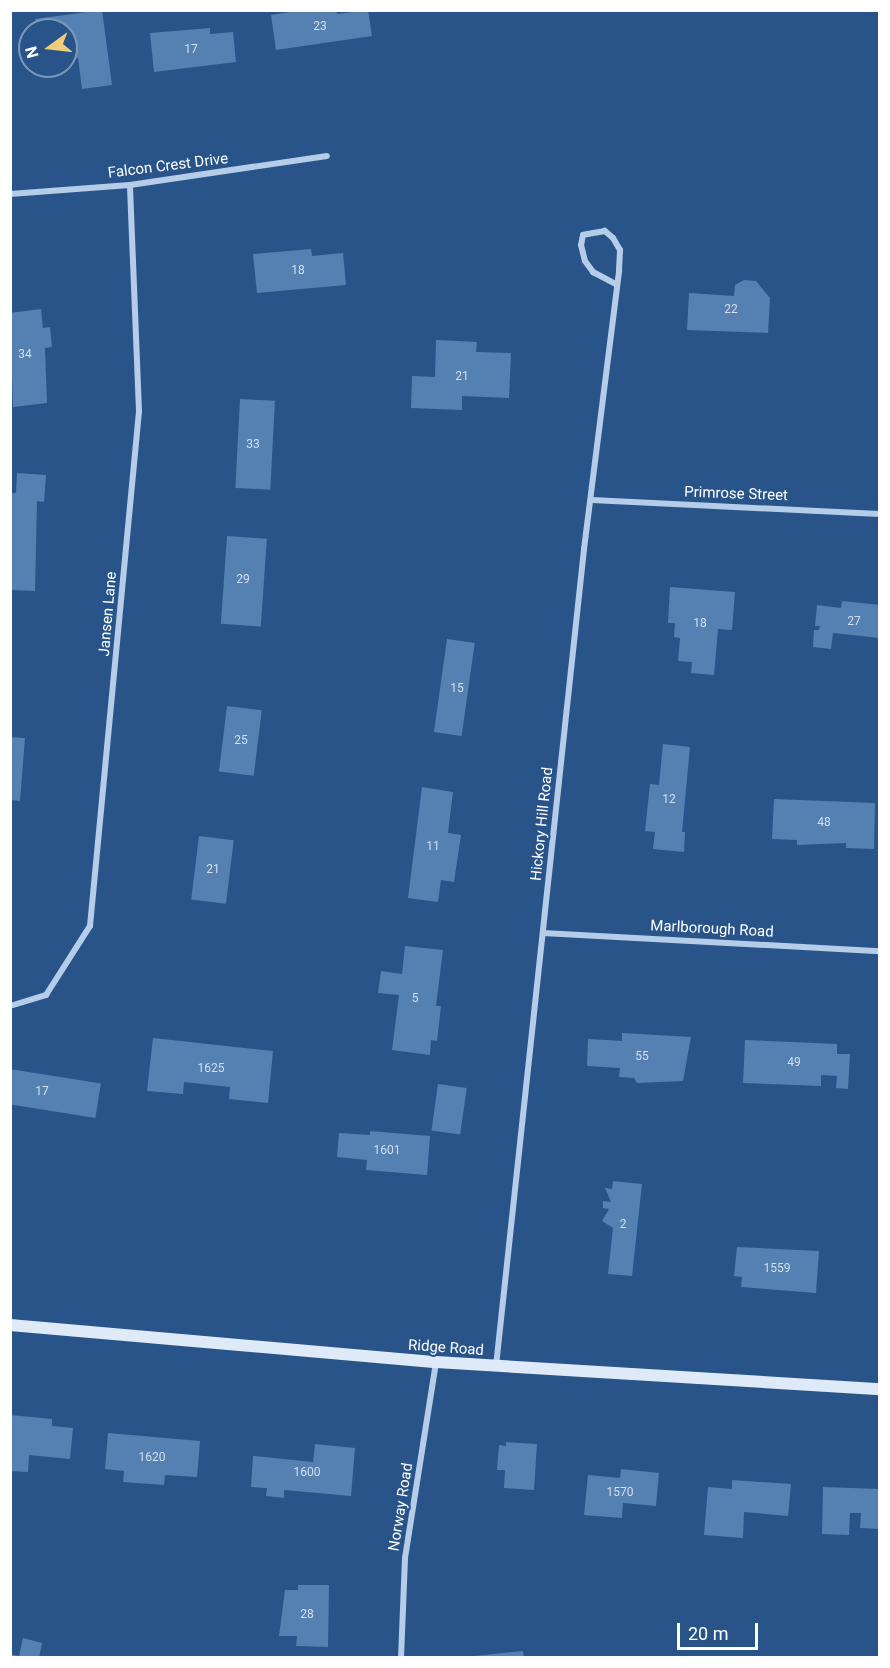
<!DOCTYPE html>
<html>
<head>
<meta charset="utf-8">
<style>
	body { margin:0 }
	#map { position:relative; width:890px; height:1668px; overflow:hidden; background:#285489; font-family:Roboto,sans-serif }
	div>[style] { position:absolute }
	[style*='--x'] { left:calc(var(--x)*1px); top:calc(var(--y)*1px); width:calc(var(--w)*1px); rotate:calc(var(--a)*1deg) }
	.building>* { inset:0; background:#5580b2; transform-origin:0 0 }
	.street>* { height:6px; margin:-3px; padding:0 3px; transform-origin:3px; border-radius:3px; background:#b5cde9 }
	.secondary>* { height:12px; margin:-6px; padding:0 6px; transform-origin:6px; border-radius:6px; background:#dfeaf8 }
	span { translate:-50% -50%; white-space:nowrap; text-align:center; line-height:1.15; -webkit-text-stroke:4.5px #285489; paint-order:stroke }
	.number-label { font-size:12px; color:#d4dfec }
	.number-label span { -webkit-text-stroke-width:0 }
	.street-label { font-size:15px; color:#fff }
	.frame { position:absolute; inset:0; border:12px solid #fff; pointer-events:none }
	.north { position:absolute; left:18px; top:18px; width:60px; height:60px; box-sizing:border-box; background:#285489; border:2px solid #7e98b8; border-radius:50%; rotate:255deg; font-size:16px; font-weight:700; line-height:24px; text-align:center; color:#fff }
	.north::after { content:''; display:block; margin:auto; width:21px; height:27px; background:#f0cd7b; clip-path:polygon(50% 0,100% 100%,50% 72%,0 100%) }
	.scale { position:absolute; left:677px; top:1623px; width:81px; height:27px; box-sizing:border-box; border:3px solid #fff; border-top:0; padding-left:8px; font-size:18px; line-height:21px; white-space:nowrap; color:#fff; -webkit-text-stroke:4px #285489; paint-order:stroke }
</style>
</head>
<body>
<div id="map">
	<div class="building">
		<div style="clip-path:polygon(102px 10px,112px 85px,82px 89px,78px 58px,66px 59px,66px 30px,36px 30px,35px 19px)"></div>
		<div style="clip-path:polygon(302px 10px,336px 10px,337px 14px,368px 10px,372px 36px,276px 50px,271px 15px)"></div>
		<div style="clip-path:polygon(210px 28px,210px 34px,233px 32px,236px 62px,154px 72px,150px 33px)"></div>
		<div style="clip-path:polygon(41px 66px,65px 66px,65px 69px,42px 71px)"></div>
		<div style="clip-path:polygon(311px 249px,312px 256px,343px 253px,346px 285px,257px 293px,253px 254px)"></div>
		<div style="clip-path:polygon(744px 280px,756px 281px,770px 298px,768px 333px,687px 330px,689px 293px,734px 296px,735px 285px)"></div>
		<div style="clip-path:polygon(41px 309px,43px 328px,50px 327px,52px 347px,45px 348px,47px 403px,13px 407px,10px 313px)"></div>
		<div style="clip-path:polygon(436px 340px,477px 342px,476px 352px,511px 353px,509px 398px,462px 396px,462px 410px,411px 408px,412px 376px,435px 377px)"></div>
		<div style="left:240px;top:399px;width:35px;height:89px;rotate:3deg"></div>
		<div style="clip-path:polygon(17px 473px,46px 475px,44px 502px,37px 501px,35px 591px,10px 590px,10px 493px,16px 493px)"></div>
		<div style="left:227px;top:536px;width:40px;height:88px;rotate:4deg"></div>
		<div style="clip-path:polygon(670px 587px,735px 592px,732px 630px,718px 629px,714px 675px,691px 673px,692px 662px,678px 661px,680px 638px,674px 637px,675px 623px,668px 623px)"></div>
		<div style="clip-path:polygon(842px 601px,880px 605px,880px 638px,833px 633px,831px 649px,813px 647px,814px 630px,819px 630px,820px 626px,815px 626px,817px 605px,841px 608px)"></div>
		<div style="left:447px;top:639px;width:28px;height:94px;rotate:8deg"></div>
		<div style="left:227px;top:706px;width:35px;height:66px;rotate:7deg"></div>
		<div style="clip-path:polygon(10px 737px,25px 738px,20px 801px,10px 800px)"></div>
		<div style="clip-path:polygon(663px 744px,690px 747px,682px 832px,685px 832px,684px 852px,653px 849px,655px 832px,645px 831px,650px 784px,659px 785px)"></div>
		<div style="clip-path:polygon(422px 787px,453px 792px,448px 833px,461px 835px,454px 882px,441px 880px,438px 902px,408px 898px)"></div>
		<div style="clip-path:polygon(774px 799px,875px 803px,874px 849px,846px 848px,846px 843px,797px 845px,797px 840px,772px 839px)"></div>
		<div style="left:199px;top:836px;width:35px;height:64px;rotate:7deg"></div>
		<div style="clip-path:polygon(405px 946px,443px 950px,436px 1006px,441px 1006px,437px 1041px,431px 1040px,430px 1055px,392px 1050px,399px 995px,378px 993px,381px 971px,402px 974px)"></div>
		<div style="clip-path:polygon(622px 1033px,691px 1037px,683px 1081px,637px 1083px,634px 1078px,619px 1077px,620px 1068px,587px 1066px,588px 1039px,622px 1041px)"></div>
		<div style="clip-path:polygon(153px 1038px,273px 1051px,268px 1103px,229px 1099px,230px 1087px,184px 1082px,183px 1094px,147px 1091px)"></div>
		<div style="clip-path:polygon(745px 1040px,837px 1044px,837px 1054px,850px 1054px,848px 1089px,836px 1088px,837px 1076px,821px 1075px,821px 1086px,743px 1083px)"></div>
		<div style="left:10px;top:1069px;width:92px;height:35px;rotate:9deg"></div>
		<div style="left:438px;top:1084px;width:29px;height:47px;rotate:8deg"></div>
		<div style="clip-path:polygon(370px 1131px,430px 1136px,427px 1175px,366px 1170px,367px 1160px,337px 1157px,339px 1133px,370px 1135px)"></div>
		<div style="clip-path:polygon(613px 1181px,642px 1184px,632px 1276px,608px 1274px,613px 1228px,602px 1221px,609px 1209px,603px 1208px,603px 1201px,611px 1202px,605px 1188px,612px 1189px)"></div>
		<div style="clip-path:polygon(737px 1247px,819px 1251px,816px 1293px,741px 1287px,742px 1277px,734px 1276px)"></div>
		<div style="clip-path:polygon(10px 1415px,52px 1419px,52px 1426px,73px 1428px,70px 1459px,29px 1455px,28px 1472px,10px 1471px)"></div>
		<div style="clip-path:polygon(108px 1433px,200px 1441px,197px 1477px,165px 1475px,164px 1485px,123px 1482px,124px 1471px,105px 1469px)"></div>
		<div style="clip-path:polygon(506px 1442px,537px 1444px,534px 1490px,504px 1488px,505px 1470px,497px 1470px,499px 1445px,506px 1446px)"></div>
		<div style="clip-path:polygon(315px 1444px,355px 1448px,351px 1496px,284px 1490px,284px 1498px,266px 1496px,267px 1488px,251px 1487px,253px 1456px,313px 1462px)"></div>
		<div style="clip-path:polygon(621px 1469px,659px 1473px,656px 1506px,623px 1503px,622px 1518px,584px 1515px,588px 1475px,620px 1478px)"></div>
		<div style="clip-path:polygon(732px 1480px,791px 1484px,788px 1516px,744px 1512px,743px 1538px,704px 1535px,708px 1487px,732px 1489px)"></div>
		<div style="clip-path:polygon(823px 1487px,880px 1489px,880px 1529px,860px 1528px,861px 1513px,850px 1513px,849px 1535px,822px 1534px)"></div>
		<div style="clip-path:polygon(298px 1585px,329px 1585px,328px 1647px,296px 1646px,297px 1636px,279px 1636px,285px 1590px,298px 1590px)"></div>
		<div style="clip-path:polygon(23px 1638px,42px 1643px,39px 1658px,10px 1658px,10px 1654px,19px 1656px)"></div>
		<div style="clip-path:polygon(523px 1651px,524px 1658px,475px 1658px,474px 1656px)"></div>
	</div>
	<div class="street">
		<div style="--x:10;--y:194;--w:120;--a:-4.3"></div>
		<div style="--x:130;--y:185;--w:199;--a:-8.4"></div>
		<div style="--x:592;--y:500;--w:288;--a:2.8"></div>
		<div style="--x:543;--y:933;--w:337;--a:3.1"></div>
		<div style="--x:10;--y:1006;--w:38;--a:-17"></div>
		<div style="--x:46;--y:995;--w:82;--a:-57.5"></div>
		<div style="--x:90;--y:926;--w:517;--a:-84.56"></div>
		<div style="--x:139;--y:411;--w:226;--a:-92.3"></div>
		<div style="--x:496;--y:1366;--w:822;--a:-83.85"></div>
		<div style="--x:584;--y:549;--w:281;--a:-82.8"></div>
		<div style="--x:619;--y:270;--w:20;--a:-87"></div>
		<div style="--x:620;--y:250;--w:14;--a:-120"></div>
		<div style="--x:613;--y:238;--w:11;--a:-139"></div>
		<div style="--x:605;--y:231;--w:22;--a:170"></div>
		<div style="--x:583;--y:235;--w:10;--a:101"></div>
		<div style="--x:581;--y:245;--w:16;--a:76"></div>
		<div style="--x:585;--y:261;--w:14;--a:54"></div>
		<div style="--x:593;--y:272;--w:26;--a:28"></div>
		<div style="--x:401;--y:1658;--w:100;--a:-87.7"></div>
		<div style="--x:405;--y:1558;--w:198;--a:-81"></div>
	</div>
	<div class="secondary">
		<div style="--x:10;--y:1325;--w:428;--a:5"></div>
		<div style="--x:436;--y:1362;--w:445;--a:3.5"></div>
	</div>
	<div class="number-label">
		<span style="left:320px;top:27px">23</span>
		<span style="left:191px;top:50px">17</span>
		<span style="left:298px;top:271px">18</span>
		<span style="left:731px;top:310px">22</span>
		<span style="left:25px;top:355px">34</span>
		<span style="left:462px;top:377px">21</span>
		<span style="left:253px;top:445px">33</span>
		<span style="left:243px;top:580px">29</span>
		<span style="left:854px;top:622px">27</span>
		<span style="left:700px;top:624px">18</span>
		<span style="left:457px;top:689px">15</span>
		<span style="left:241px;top:741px">25</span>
		<span style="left:669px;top:800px">12</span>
		<span style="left:824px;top:823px">48</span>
		<span style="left:433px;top:847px">11</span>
		<span style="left:213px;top:870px">21</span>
		<span style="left:415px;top:999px">5</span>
		<span style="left:642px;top:1057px">55</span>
		<span style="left:794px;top:1063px">49</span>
		<span style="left:211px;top:1069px">1625</span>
		<span style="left:42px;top:1092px">17</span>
		<span style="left:387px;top:1151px">1601</span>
		<span style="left:623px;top:1225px">2</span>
		<span style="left:777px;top:1269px">1559</span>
		<span style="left:152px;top:1458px">1620</span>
		<span style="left:307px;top:1473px">1600</span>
		<span style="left:620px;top:1493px">1570</span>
		<span style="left:307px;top:1615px">28</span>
	</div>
	<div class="street-label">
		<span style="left:168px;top:166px;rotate:-7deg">Falcon Crest Drive</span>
		<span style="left:736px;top:494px;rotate:2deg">Primrose Street</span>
		<span style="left:108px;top:614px;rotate:-85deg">Jansen Lane</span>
		<span style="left:542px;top:824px;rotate:-84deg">Hickory Hill Road</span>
		<span style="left:712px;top:929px;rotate:3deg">Marlborough Road</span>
		<span style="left:446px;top:1348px;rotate:4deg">Ridge Road</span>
		<span style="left:401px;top:1507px;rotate:-81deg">Norway Road</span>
	</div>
	<div class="frame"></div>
	<div class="north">N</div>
	<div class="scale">20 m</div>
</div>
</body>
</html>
